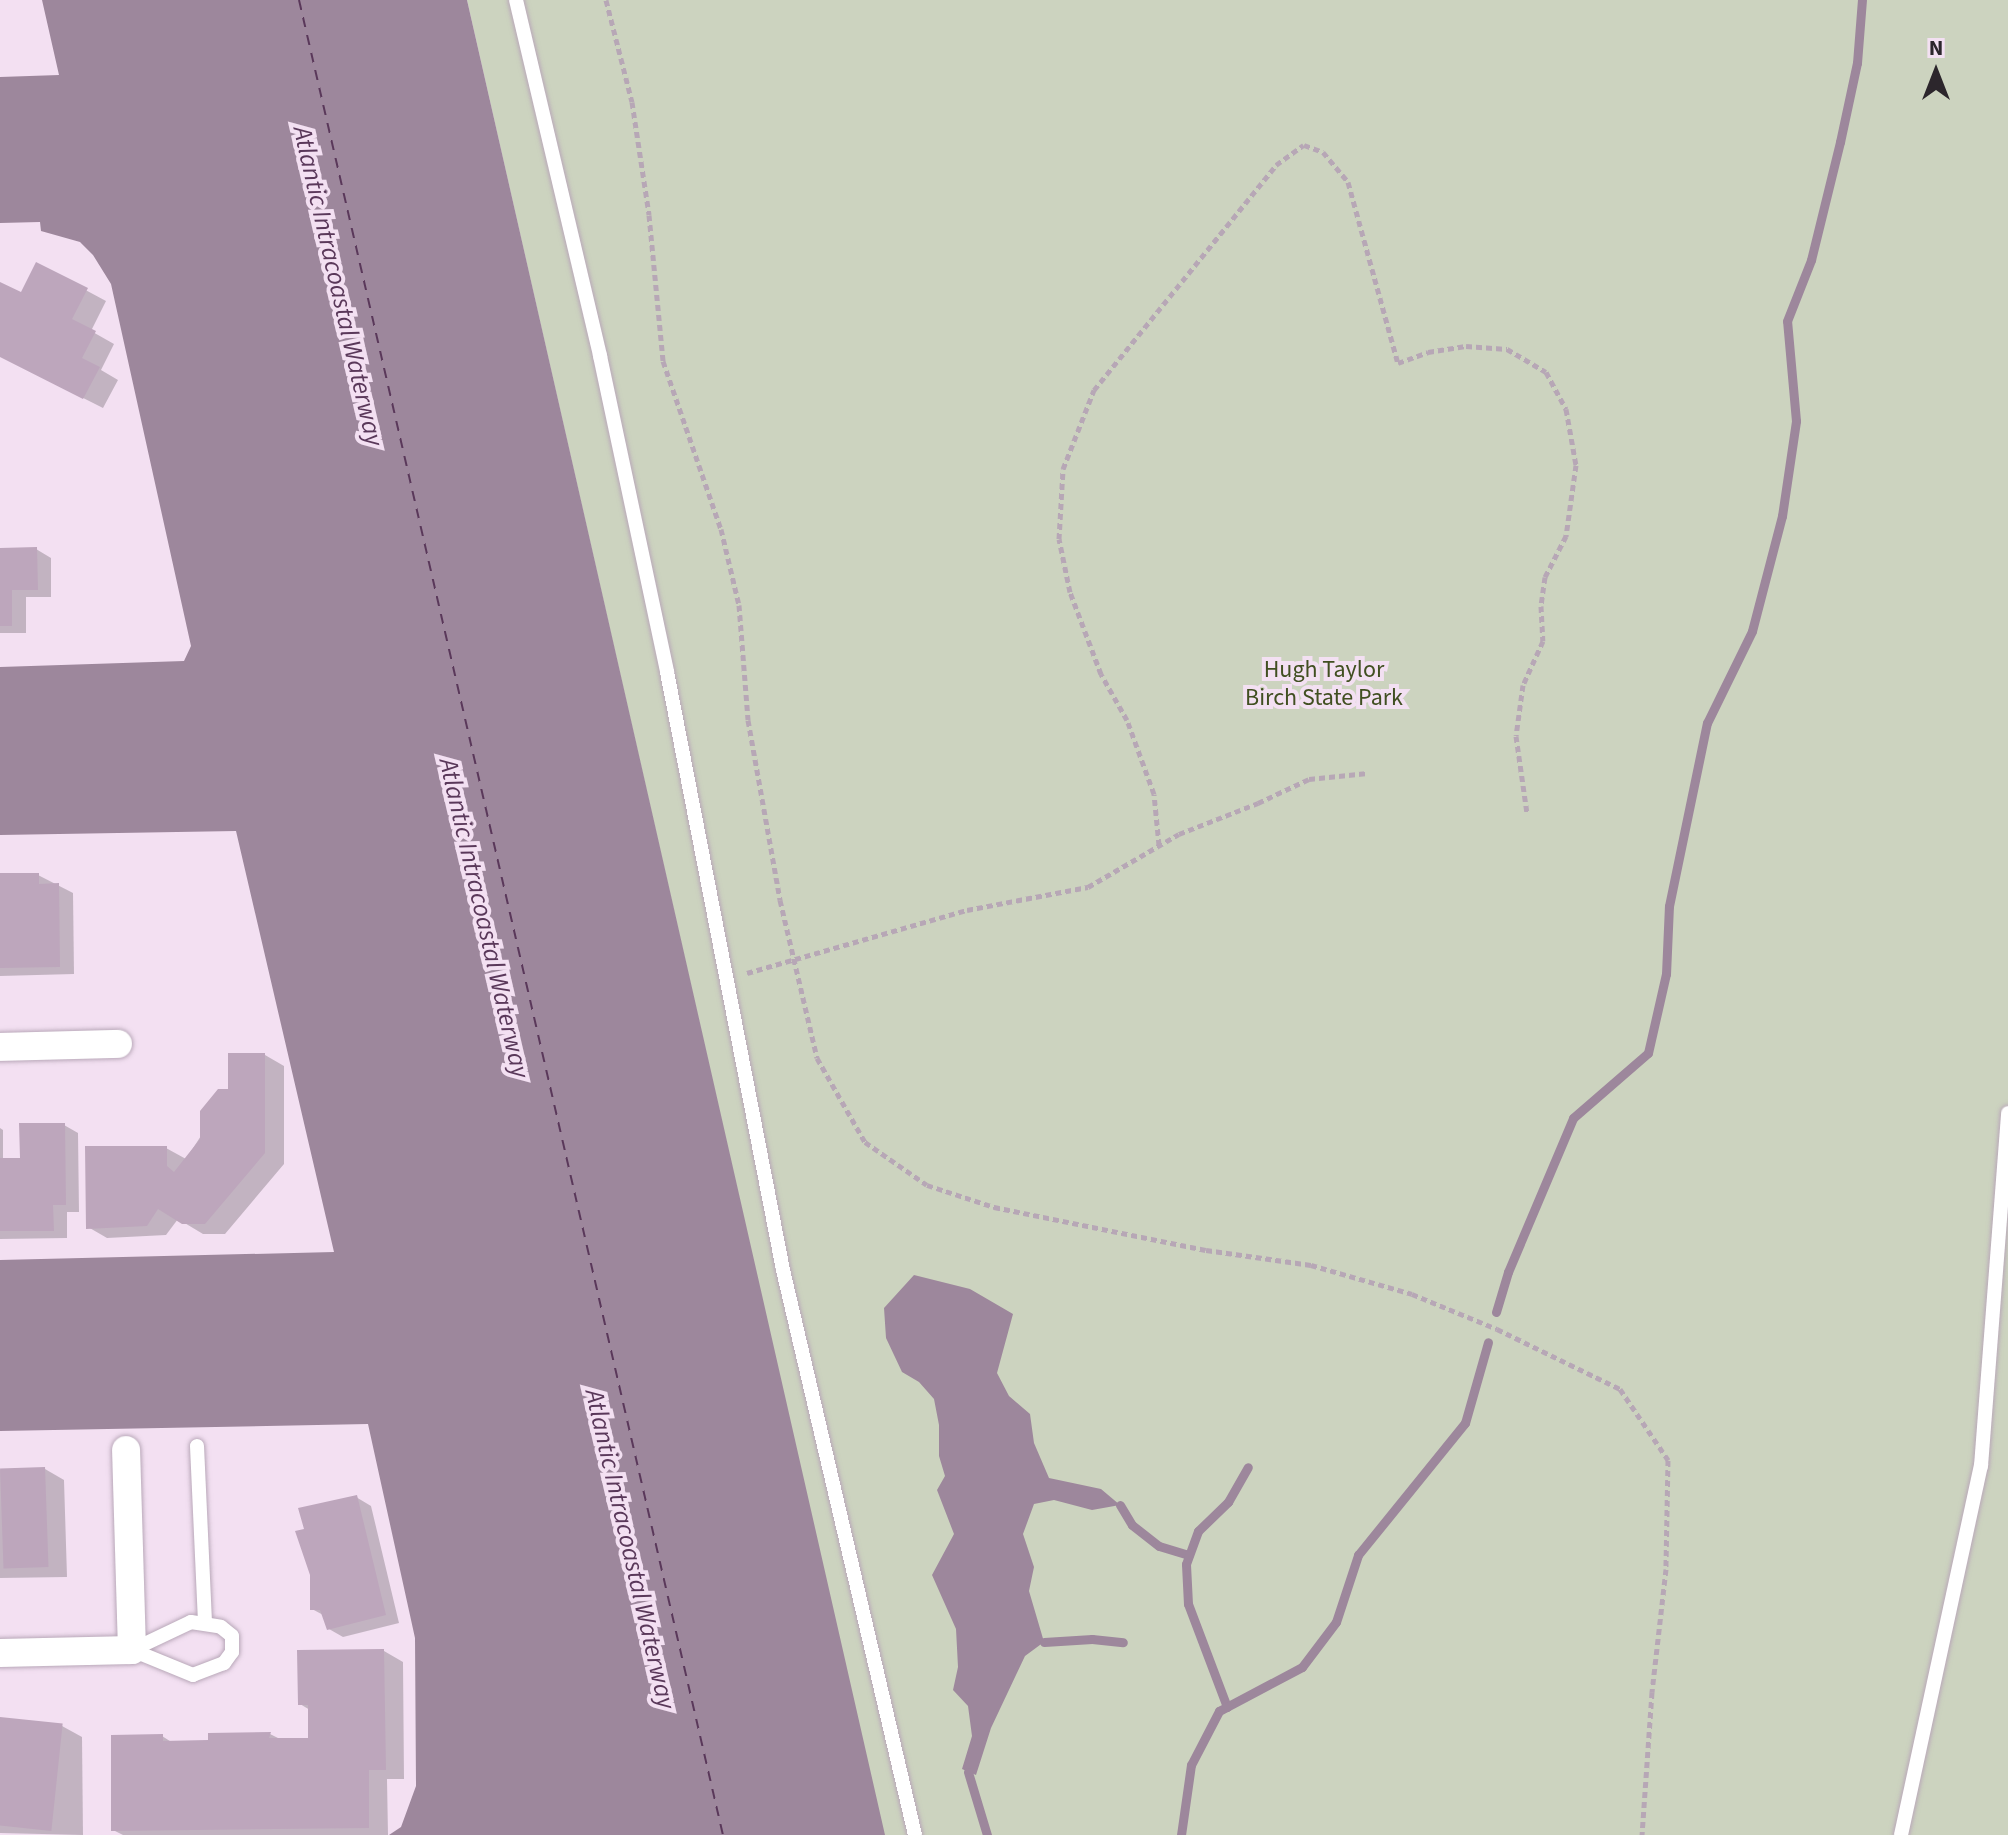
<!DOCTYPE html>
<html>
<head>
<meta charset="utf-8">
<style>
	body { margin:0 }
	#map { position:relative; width:2008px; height:1835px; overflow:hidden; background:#f3e0f2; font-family:"Source Sans 3",sans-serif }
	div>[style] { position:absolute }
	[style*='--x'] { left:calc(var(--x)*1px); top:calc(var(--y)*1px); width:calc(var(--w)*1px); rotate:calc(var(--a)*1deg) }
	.green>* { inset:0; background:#ccd3bf }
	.water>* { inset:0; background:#9d879c }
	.shadow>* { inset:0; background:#0003 }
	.stream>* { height:9px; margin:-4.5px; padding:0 4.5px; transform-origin:4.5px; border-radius:4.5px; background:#9d879c }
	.ferry>* { height:2px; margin-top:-1px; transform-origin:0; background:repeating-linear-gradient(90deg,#5a385a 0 10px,transparent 0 18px) }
	.building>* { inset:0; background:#bda6bc; transform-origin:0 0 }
	.path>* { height:5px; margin-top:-2.5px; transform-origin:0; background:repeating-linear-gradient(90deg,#b7a7b6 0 6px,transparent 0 10px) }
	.roads { filter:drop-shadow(0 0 2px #b9a8b9) drop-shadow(0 0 2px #b9a8b9) }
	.service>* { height:14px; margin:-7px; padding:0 7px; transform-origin:7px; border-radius:7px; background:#fff }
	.minor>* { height:28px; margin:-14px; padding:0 14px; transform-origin:14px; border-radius:14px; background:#fff }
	span { translate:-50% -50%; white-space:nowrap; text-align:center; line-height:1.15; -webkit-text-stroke:8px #f3e0f2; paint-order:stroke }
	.park-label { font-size:24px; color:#414f21 }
	.water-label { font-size:26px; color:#5a385a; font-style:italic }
	.north { position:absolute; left:1896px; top:32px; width:80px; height:80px; -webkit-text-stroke:6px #f3e0f2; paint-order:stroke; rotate:0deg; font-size:22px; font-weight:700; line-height:32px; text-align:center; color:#2c262c }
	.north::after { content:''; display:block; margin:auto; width:28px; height:36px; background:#2c262c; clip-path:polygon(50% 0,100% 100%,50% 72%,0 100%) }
</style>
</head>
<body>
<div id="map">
	<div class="green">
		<div style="clip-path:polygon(467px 0,2008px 0,2008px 1835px,884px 1835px)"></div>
	</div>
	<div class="water">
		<div style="clip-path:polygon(42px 0,467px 0,885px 1835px,389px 1835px,401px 1827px,416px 1786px,415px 1638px,368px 1424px,0 1431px,0 1260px,334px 1252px,236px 831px,0 835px,0 667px,184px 661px,191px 646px,111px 284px,93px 255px,80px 242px,41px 231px,40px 222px,0 223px,0 77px,59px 75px)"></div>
		<div style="clip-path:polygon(914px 1275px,970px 1289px,1013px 1314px,997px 1373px,1009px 1396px,1030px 1414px,1034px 1443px,1049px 1478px,1101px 1489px,1120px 1505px,1092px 1510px,1054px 1500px,1034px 1504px,1023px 1534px,1034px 1567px,1029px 1591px,1044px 1642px,1025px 1656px,991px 1728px,976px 1775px,962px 1769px,972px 1736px,968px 1706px,953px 1690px,958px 1667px,956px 1629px,932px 1575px,954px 1534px,937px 1490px,945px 1476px,939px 1456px,939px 1425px,934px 1399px,919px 1382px,902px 1372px,886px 1338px,884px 1308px)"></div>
	</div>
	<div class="shadow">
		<div style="clip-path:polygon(37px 264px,106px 301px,91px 331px,114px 344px,101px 370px,118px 380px,103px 408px,0 356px,0 284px,22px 295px)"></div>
		<div style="clip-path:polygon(36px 549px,51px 558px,51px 597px,26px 597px,26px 633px,0 633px,0 550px)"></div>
		<div style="clip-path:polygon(0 875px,38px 875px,73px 893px,74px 974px,0 976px)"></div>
		<div style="clip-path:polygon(265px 1055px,284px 1066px,284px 1164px,225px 1234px,203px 1234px,178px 1219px,166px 1235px,107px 1238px,88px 1227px,166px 1148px,186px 1159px,230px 1091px)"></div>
		<div style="clip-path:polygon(64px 1125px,78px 1133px,79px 1212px,67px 1212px,67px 1238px,0 1239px,0 1128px,3px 1130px,3px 1160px,22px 1160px)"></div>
		<div style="clip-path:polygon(45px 1469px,64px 1480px,67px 1577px,0 1578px,0 1470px)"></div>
		<div style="clip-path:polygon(356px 1497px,371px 1506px,399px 1623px,343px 1637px,329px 1629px,325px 1616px,312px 1609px,312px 1574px,306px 1530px)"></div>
		<div style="clip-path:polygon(384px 1651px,403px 1662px,404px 1779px,387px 1779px,388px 1835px,123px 1835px,113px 1830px,162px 1736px,173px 1743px,210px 1742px,270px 1734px,282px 1740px,310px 1740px,310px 1710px,300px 1704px)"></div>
		<div style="clip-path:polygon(0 1719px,62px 1726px,82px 1737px,83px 1835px,0 1833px)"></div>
	</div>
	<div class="stream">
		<div style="--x:1496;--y:1312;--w:42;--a:-73.3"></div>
		<div style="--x:1508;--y:1272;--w:167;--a:-67.1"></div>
		<div style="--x:1573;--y:1118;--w:99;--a:-40.9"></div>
		<div style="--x:1648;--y:1053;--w:81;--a:-77.2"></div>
		<div style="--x:1666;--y:974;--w:68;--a:-87.5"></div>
		<div style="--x:1669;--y:906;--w:187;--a:-78.3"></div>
		<div style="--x:1707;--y:723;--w:102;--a:-63.9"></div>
		<div style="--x:1752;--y:631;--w:119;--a:-75.4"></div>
		<div style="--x:1782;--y:516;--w:96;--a:-81.6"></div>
		<div style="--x:1796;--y:421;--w:100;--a:-95.1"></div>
		<div style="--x:1787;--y:321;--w:66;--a:-68.5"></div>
		<div style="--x:1811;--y:260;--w:122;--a:-76.2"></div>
		<div style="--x:1840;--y:142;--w:81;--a:-77.9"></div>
		<div style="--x:1857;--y:63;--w:63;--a:-85.5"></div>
		<div style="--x:1120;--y:1505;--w:23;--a:59"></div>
		<div style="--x:1132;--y:1525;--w:34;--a:38"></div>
		<div style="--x:1159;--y:1546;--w:31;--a:17"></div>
		<div style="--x:1044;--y:1642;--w:48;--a:-3.6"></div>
		<div style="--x:1092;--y:1639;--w:31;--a:6"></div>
		<div style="--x:1227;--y:1707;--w:110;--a:-110.7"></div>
		<div style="--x:1188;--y:1604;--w:40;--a:-92.9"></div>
		<div style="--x:1186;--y:1564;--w:35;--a:-70"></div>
		<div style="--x:1198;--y:1531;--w:42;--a:-44"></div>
		<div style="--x:1228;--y:1502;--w:40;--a:-60.3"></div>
		<div style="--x:968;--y:1772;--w:66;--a:73.2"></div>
		<div style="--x:1181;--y:1835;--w:71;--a:-81.9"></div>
		<div style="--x:1191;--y:1765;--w:61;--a:-62.6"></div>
		<div style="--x:1219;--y:1711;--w:94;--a:-27.9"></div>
		<div style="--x:1302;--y:1667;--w:56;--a:-52.9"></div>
		<div style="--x:1336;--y:1622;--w:71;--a:-71.8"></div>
		<div style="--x:1358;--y:1555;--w:170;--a:-51"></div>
		<div style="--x:1465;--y:1423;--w:84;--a:-74.1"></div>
	</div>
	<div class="ferry">
		<div style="--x:299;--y:0;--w:1883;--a:76.99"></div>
	</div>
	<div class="building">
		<div style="clip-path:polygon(36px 262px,88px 288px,72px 319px,96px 331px,82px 358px,100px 367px,83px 399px,0 357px,0 282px,21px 292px)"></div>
		<div style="clip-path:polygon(37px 547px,38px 590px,12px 590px,12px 626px,0 626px,0 548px)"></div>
		<div style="clip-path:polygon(0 873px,39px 873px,39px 884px,59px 883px,60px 967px,0 968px)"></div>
		<div style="clip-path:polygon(228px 1053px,265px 1053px,265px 1153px,205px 1224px,182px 1224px,158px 1209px,147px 1226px,86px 1229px,85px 1146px,167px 1146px,167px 1166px,174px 1172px,200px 1139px,200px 1111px,218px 1089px,228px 1089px)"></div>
		<div style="clip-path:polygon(19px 1123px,65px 1123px,66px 1205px,53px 1205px,54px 1231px,0 1231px,0 1158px,20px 1158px)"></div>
		<div style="left:45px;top:1467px;width:100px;height:45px;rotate:88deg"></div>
		<div style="clip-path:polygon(357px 1495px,386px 1615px,327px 1630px,320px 1610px,310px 1610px,310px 1575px,295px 1531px,304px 1529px,298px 1508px)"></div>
		<div style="clip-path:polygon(384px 1649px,386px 1770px,369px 1770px,369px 1828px,111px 1831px,111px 1735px,163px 1734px,163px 1741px,208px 1740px,208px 1733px,271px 1732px,269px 1738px,308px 1738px,308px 1705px,298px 1705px,297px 1650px)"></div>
		<div style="left:0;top:1717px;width:63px;height:108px;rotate:6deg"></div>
	</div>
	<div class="path">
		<div style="--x:606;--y:0;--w:105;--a:75.7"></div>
		<div style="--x:632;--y:102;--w:114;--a:81.4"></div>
		<div style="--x:649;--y:215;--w:147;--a:84.5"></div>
		<div style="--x:663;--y:361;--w:178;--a:71"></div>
		<div style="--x:721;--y:529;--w:78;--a:76.7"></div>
		<div style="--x:739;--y:605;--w:115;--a:85.5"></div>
		<div style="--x:748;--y:720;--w:183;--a:79.9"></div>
		<div style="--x:780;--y:900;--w:162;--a:76.8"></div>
		<div style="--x:817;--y:1058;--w:97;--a:60.3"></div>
		<div style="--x:865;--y:1142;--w:75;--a:34.7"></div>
		<div style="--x:927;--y:1185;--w:71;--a:18.2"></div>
		<div style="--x:994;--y:1207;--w:216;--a:11.5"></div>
		<div style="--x:1206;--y:1250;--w:106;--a:8.1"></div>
		<div style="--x:1311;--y:1265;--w:105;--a:16"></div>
		<div style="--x:1412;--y:1294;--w:92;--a:22.4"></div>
		<div style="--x:1497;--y:1329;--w:137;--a:26"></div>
		<div style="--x:1620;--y:1389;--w:86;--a:55.9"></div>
		<div style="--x:1668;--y:1460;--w:109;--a:91.1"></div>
		<div style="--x:1666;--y:1569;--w:124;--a:96.5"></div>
		<div style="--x:1652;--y:1692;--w:143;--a:94"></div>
		<div style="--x:1159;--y:845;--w:51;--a:-95.6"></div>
		<div style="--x:1154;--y:794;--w:79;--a:-110"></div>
		<div style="--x:1127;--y:720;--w:53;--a:-119.5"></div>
		<div style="--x:1101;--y:674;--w:88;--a:-110.7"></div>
		<div style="--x:1070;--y:592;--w:54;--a:-101.7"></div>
		<div style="--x:1059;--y:539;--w:70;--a:-86.7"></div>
		<div style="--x:1063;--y:469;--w:85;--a:-68.6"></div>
		<div style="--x:1094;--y:390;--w:289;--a:-51"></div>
		<div style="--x:1276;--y:165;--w:34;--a:-36"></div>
		<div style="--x:1304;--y:145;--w:20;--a:20"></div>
		<div style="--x:1323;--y:152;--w:39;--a:50"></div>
		<div style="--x:1348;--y:182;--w:188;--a:74.6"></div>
		<div style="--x:1398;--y:363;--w:32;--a:-20"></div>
		<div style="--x:1428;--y:352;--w:38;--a:-9"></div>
		<div style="--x:1466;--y:346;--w:41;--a:4.2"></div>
		<div style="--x:1507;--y:349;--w:45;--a:30.5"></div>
		<div style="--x:1546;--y:372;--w:42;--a:61.6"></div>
		<div style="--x:1566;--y:409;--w:57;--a:79.9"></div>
		<div style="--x:1576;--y:465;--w:72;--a:98"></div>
		<div style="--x:1566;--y:536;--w:46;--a:117.1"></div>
		<div style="--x:1545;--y:577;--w:29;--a:98"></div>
		<div style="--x:1541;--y:606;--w:35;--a:87"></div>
		<div style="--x:1543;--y:641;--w:48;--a:114.4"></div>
		<div style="--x:1523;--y:685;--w:51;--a:97.8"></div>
		<div style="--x:1516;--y:736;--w:78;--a:81.9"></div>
		<div style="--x:747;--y:973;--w:229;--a:-16"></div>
		<div style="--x:967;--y:910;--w:123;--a:-10.8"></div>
		<div style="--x:1088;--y:887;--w:105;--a:-30.2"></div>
		<div style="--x:1179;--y:834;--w:85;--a:-21.4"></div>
		<div style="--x:1258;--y:803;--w:56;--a:-25.2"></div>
		<div style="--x:1309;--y:779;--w:59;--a:-5.8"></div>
	</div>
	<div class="roads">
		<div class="service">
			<div style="--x:516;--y:0;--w:366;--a:76.7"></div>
			<div style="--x:600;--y:356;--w:323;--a:78"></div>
			<div style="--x:667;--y:672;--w:609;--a:79.02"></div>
			<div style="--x:783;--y:1270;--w:580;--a:76.85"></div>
			<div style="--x:197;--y:1446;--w:176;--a:87.4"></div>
			<div style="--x:191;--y:1622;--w:30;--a:9"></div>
			<div style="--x:221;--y:1627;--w:14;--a:39"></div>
			<div style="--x:232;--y:1636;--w:16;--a:90"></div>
			<div style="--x:232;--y:1652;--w:14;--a:126"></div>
			<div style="--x:224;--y:1663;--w:33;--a:159"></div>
			<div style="--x:193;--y:1675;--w:66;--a:-157.7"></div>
			<div style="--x:132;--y:1650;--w:65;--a:-25.4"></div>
			<div style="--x:1901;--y:1835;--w:378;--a:-77.8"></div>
			<div style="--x:1981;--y:1466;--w:354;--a:-85.6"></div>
		</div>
		<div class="minor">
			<div style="--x:0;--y:1047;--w:118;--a:-1.5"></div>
			<div style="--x:0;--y:1653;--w:132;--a:-1.3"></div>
			<div style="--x:132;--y:1650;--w:200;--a:-91.7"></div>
		</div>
	</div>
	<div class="park-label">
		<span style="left:1324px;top:684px">Hugh Taylor<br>Birch State Park</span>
	</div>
	<div class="water-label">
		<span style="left:338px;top:286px;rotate:77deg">Atlantic Intracoastal Waterway</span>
		<span style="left:484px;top:918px;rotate:77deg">Atlantic Intracoastal Waterway</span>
		<span style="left:630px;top:1549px;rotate:77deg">Atlantic Intracoastal Waterway</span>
	</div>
	<div class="north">N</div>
</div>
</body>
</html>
